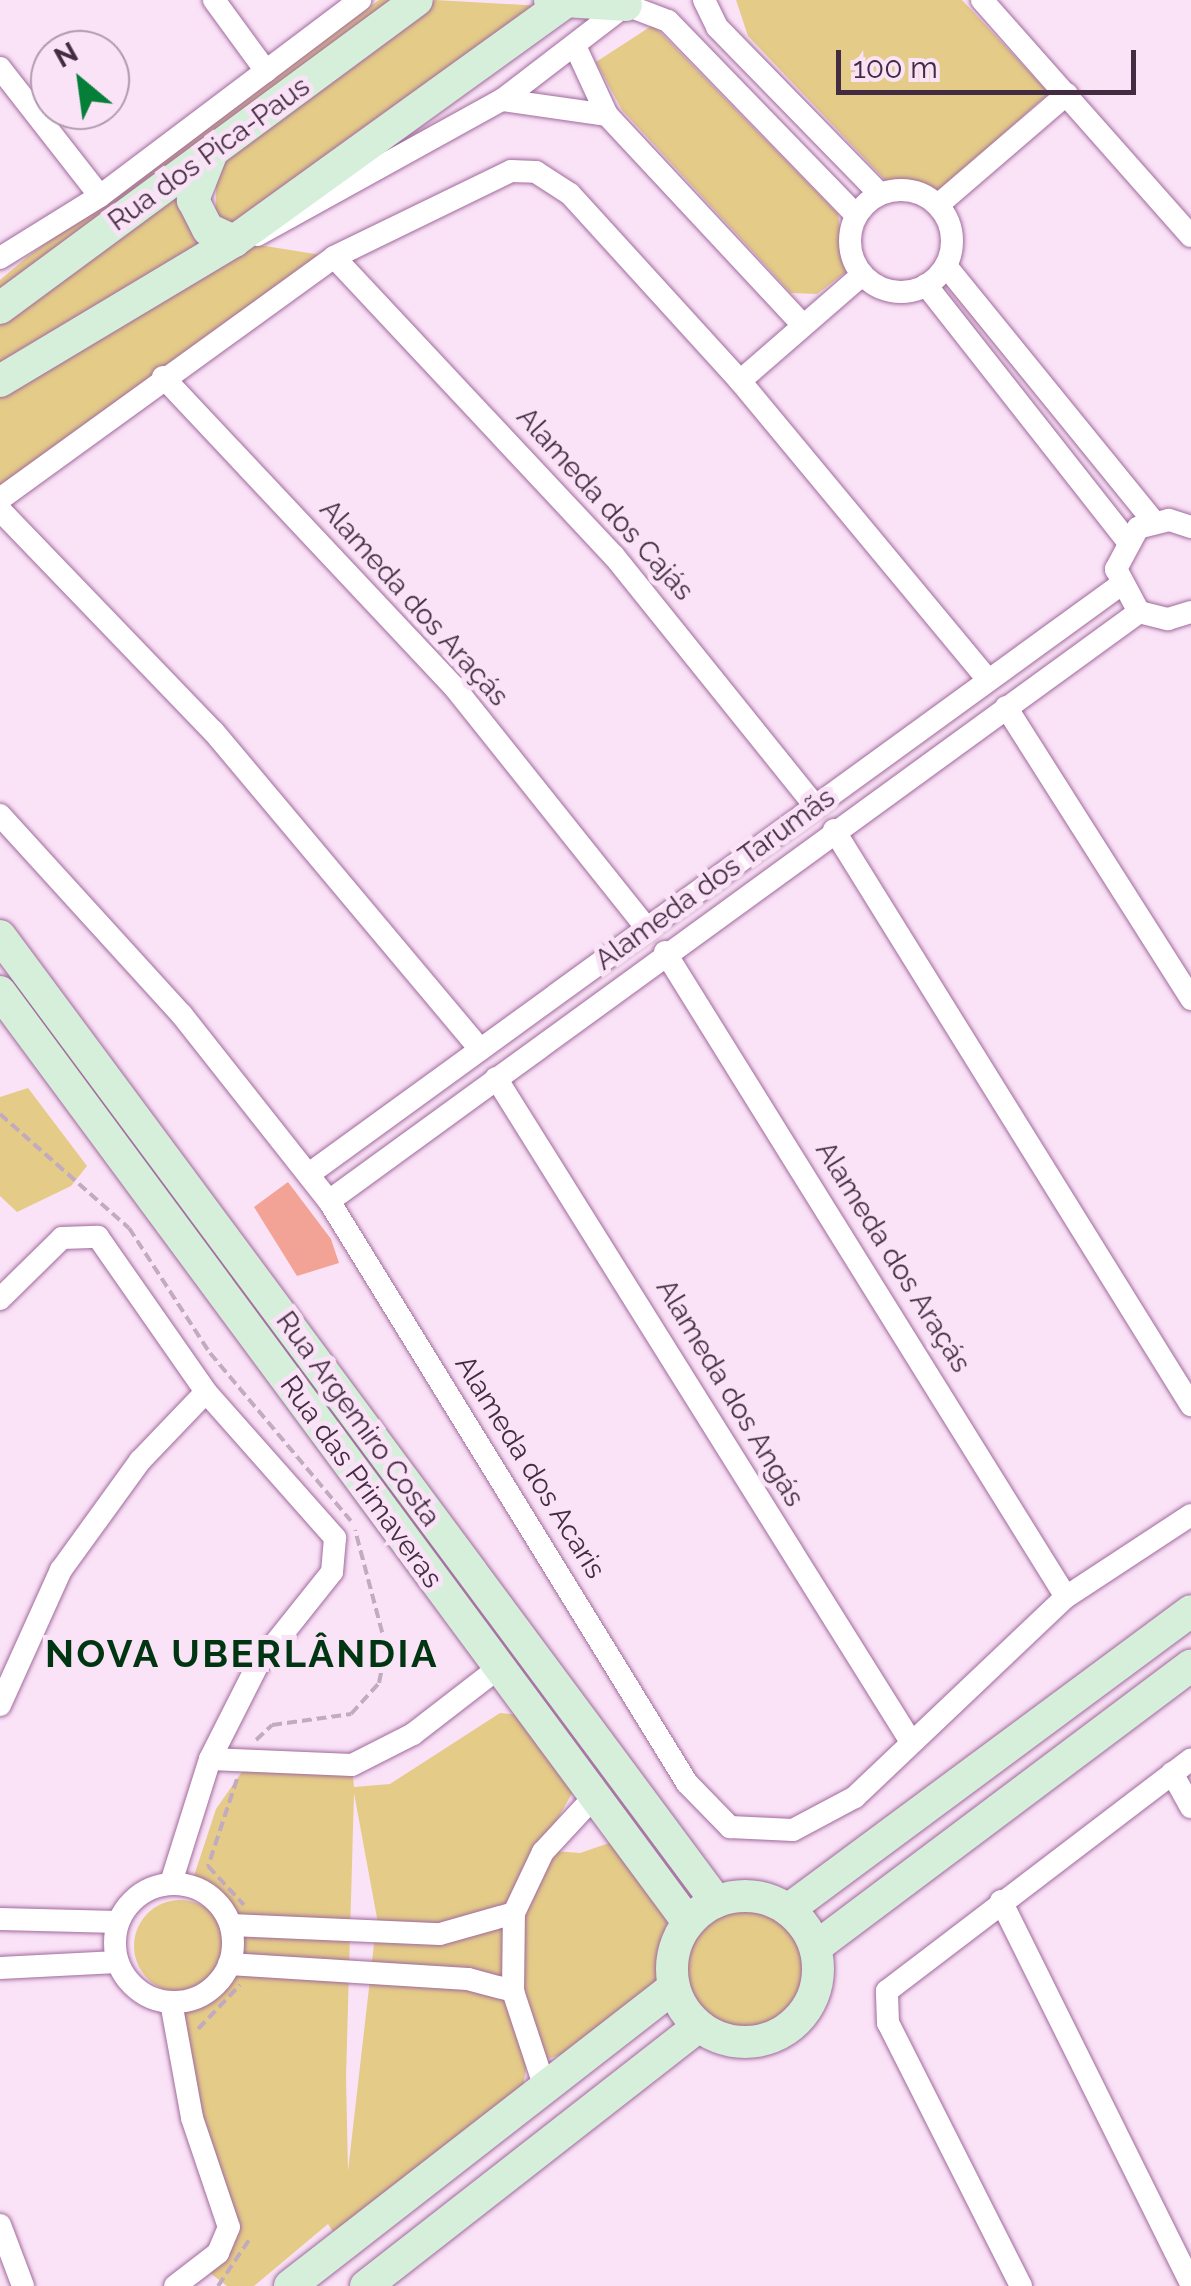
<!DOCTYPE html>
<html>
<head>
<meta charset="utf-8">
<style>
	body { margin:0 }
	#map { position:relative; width:1191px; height:2286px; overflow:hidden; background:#fae2f7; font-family:Raleway,sans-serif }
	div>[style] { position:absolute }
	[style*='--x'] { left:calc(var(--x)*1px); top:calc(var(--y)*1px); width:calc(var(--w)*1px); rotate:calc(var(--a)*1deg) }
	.green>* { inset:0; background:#e4cb88 }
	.round { border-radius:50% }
	.building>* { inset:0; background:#f3a396 }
	.path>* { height:4px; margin-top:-2px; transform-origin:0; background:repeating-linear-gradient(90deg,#c2aabf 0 10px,transparent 0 15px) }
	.roads { filter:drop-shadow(0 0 2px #a16a9c) drop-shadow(0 0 2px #a16a9c) }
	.street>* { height:22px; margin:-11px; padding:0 11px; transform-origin:11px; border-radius:11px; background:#fff }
	.street>.ring { margin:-11px; padding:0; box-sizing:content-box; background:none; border:22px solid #fff; border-radius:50% }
	.secondary>* { height:32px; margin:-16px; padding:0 16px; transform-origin:16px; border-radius:16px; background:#d5efdb }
	.secondary>.ring { margin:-16px; padding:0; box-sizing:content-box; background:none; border:32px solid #d5efdb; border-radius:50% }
	span { translate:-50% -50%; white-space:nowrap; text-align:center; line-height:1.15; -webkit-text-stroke:10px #fae2f7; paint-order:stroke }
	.street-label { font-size:28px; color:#432b41 }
	.district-label { font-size:38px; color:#003512; font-weight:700; letter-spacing:2.5px }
	.north { position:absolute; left:30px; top:30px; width:100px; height:100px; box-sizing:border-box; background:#fae2f7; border:2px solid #b199ae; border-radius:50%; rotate:331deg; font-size:28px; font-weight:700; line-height:40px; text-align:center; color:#432b41 }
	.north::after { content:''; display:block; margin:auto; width:35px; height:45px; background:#057f38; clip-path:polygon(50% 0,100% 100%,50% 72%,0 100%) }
	.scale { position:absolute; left:836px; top:50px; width:300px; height:45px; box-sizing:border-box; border:5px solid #432b41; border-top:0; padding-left:12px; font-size:30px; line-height:35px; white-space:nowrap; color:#432b41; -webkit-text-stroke:8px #fae2f7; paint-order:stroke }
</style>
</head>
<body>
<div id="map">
	<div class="green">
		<div style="clip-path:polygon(379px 0,410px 0,0 301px,0 280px,27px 257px)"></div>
		<div style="clip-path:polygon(435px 0,542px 6px,240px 225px,215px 224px,217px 161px)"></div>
		<div style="clip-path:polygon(736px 0,962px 0,1049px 93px,938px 192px,885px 180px,748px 36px)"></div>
		<div style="clip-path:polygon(653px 25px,838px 214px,846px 272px,817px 294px,791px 293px,622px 110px,596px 62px)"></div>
		<div style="clip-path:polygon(196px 184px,234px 241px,334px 257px,0 499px,0 308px)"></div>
		<div style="clip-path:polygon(28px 1088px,87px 1166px,71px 1186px,17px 1212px,0 1196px,0 1097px)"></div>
		<div style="clip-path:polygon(evenodd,500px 1713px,522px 1715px,575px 1788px,540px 1850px,580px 1853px,615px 1841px,667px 1920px,656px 1982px,570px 2052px,527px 2065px,521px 2096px,336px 2236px,328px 2224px,254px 2286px,227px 2286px,202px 2267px,227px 2240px,172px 1996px,206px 1992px,229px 1964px,231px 1925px,191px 1885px,216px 1809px,246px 1766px,352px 1765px,354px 1787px,390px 1784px,500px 1713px,354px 1793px,377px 1918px,348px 2171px,346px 2077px,354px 1793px)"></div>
		<div class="round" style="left:134px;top:1900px;width:92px;height:92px"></div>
		<div class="round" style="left:685px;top:1907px;width:124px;height:124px"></div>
	</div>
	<div class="building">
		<div style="clip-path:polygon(288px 1182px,331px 1239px,339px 1263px,297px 1276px,254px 1207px)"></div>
	</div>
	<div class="path">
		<div style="--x:0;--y:1114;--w:172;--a:41.5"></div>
		<div style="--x:129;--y:1228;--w:149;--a:57.1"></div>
		<div style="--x:210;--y:1353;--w:219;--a:50"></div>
		<div style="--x:256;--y:1740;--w:22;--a:-43"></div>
		<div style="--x:272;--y:1725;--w:80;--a:-7.9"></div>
		<div style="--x:351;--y:1714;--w:42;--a:-47.9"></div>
		<div style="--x:379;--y:1683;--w:37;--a:-79"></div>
		<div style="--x:386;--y:1647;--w:121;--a:-104.8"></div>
		<div style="--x:237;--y:1779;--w:92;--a:108.4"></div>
		<div style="--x:208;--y:1866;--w:53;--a:47.3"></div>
		<div style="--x:198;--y:2029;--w:61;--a:-46.3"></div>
		<div style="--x:218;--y:2286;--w:55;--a:-56"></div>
	</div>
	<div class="roads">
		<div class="street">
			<div style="--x:214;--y:0;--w:88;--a:53.8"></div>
			<div style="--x:704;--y:0;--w:30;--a:64"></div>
			<div style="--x:717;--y:27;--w:233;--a:45.7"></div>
			<div style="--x:982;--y:0;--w:315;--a:48.5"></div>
			<div style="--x:626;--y:5;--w:45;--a:20.9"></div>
			<div style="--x:668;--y:21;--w:270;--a:45.9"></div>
			<div style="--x:576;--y:48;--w:74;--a:65.2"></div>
			<div style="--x:607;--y:115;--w:283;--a:47"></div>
			<div style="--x:0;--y:68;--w:162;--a:52"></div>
			<div style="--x:502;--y:100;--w:106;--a:8.1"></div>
			<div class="ring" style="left:850px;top:190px;width:80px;height:80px"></div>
			<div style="--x:938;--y:205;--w:170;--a:-40.7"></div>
			<div style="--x:257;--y:235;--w:280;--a:-28.9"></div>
			<div style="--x:502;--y:100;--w:163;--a:-37.5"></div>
			<div style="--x:334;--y:257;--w:410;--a:46.9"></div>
			<div style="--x:614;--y:556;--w:319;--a:51.2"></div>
			<div style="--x:0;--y:258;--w:118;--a:-31.8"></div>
			<div style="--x:100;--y:196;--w:326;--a:-37"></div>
			<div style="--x:946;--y:266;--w:328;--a:50.9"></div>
			<div style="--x:926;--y:285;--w:323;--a:51.8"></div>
			<div style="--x:163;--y:377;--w:427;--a:46.8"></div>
			<div style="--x:455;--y:688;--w:306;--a:51.4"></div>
			<div style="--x:740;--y:381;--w:162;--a:-41"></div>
			<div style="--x:0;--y:499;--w:412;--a:-35.9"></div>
			<div style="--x:334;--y:257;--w:197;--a:-25.9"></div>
			<div style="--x:511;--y:171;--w:25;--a:2"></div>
			<div style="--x:536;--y:172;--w:40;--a:32.9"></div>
			<div style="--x:570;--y:194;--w:253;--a:47.7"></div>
			<div style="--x:740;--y:381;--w:386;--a:50.3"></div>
			<div style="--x:0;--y:510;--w:308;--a:46.1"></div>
			<div style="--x:214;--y:732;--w:414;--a:50"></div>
			<div style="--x:1191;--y:527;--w:23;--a:-162"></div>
			<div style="--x:1169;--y:520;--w:32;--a:166"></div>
			<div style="--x:1138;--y:528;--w:47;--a:118.2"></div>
			<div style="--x:1116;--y:569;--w:49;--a:61.9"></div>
			<div style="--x:1139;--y:612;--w:30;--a:14"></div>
			<div style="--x:1168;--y:619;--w:24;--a:-17"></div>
			<div style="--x:1006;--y:707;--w:346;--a:57.6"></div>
			<div style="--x:0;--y:815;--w:270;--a:47.7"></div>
			<div style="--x:182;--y:1015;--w:237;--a:51.7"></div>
			<div style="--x:329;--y:1201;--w:683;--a:58.4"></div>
			<div style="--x:687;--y:1783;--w:62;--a:45.7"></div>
			<div style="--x:730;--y:1827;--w:63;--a:2.7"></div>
			<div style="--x:793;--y:1830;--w:70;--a:-28"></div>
			<div style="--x:855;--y:1797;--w:291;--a:-43.5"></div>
			<div style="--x:1066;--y:1597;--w:149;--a:-33.3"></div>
			<div style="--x:834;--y:830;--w:677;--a:58.17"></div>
			<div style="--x:665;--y:952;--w:759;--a:58.13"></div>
			<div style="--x:496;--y:1078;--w:783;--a:57.99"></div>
			<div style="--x:309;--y:1174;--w:1001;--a:-35.98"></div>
			<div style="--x:329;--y:1201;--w:1002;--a:-36.02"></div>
			<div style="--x:0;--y:1299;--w:87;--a:-44.5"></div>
			<div style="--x:62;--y:1238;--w:36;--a:-2"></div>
			<div style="--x:98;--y:1237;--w:189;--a:55.1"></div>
			<div style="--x:206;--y:1392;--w:195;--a:48.5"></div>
			<div style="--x:335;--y:1538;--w:34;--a:95"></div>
			<div style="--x:332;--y:1572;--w:120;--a:128.6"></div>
			<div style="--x:257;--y:1666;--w:104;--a:116.8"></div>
			<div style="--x:210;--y:1759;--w:130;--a:107.5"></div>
			<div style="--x:0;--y:1705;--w:148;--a:-65.7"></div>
			<div style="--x:61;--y:1570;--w:135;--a:-54.1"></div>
			<div style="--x:140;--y:1461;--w:95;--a:-46.3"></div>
			<div style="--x:210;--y:1759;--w:142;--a:2.4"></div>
			<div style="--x:352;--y:1765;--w:68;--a:-26.9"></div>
			<div style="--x:413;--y:1734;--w:106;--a:-37.7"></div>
			<div style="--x:1172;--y:1773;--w:39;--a:61"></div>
			<div class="ring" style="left:115px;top:1884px;width:96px;height:96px"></div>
			<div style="--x:1001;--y:1901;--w:427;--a:63.6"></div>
			<div style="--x:0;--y:1919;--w:118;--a:1.5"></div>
			<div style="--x:231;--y:1925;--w:209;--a:2.5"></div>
			<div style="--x:440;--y:1934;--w:77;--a:-15.8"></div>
			<div style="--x:229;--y:1964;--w:239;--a:3.6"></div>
			<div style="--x:468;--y:1979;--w:47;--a:14.9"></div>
			<div style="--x:0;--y:1968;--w:117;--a:-2.9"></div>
			<div style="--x:171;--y:2002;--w:118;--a:79.7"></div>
			<div style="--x:192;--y:2118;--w:115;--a:71.3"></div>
			<div style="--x:229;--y:2227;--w:28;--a:113"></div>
			<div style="--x:218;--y:2253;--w:54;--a:142.5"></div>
			<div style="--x:545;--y:2088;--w:102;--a:-108.3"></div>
			<div style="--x:513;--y:1991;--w:78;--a:-89.3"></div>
			<div style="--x:514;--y:1913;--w:68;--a:-64.6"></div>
			<div style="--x:543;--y:1852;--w:75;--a:-47.2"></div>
			<div style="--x:0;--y:2225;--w:65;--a:69.3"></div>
			<div style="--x:1021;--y:2286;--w:295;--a:-116.8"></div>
			<div style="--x:888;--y:2023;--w:32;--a:-92"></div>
			<div style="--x:887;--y:1991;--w:382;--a:-37.3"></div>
		</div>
		<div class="secondary">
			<div style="--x:550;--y:0;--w:76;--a:3.8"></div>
			<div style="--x:212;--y:152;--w:52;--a:111.6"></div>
			<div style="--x:193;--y:200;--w:33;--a:63"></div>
			<div style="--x:208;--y:229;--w:29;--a:25"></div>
			<div style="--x:0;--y:308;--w:518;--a:-36.45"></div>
			<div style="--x:0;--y:381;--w:273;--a:-30.9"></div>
			<div style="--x:234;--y:241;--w:412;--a:-35.8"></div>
			<div style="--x:0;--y:936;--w:1202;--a:53.43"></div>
			<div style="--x:0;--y:992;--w:1157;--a:53.51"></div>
			<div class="ring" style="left:672px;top:1896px;width:114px;height:114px"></div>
			<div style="--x:789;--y:1909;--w:500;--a:-36.55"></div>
			<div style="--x:816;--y:1947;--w:469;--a:-36.9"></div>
			<div style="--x:290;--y:2286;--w:485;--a:-37.9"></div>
			<div style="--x:366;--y:2286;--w:421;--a:-38"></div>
		</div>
	</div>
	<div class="street-label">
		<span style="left:209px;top:154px;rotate:-36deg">Rua dos Pica-Paus</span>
		<span style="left:605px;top:504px;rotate:48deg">Alameda dos Cajás</span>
		<span style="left:414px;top:603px;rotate:48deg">Alameda dos Araçás</span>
		<span style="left:715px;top:879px;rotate:-36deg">Alameda dos Tarumãs</span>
		<span style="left:893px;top:1257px;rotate:58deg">Alameda dos Araçás</span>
		<span style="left:730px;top:1393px;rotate:59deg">Alameda dos Angás</span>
		<span style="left:358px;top:1419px;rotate:54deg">Rua Argemiro Costa</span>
		<span style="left:530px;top:1467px;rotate:58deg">Alameda dos Acaris</span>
		<span style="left:361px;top:1482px;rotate:54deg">Rua das Primaveras</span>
	</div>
	<div class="district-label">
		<span style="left:242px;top:1654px">NOVA UBERLÂNDIA</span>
	</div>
	<div class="north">N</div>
	<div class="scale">100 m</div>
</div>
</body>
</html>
